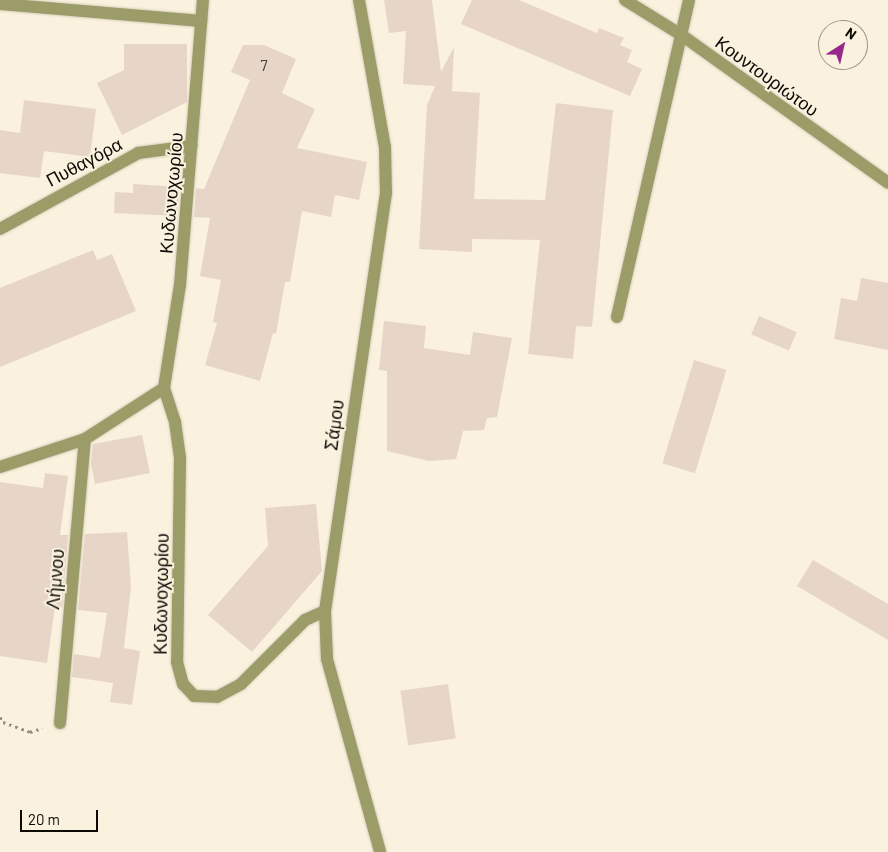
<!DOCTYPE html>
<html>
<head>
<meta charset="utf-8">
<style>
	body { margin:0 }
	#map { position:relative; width:888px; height:852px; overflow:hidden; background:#faf1de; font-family:Barlow,sans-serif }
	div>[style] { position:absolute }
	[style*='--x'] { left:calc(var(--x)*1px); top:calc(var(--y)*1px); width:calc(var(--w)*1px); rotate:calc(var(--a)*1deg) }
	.building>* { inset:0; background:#e7d6c8; transform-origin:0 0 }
	.path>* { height:3px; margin-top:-1.5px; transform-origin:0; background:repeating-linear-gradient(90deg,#968f82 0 2.5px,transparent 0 6.5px) }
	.roads { filter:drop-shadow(0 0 1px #d4ccbb) drop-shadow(0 0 1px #d4ccbb) }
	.minor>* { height:12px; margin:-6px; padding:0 6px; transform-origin:6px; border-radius:6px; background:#9c9c68 }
	.tertiary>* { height:12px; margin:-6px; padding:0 6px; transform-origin:6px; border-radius:6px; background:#9c9c68 }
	span { translate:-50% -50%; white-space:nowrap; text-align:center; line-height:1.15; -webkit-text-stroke:4px #faf1de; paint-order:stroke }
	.number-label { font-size:15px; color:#443e36 }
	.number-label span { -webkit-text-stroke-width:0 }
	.street-label { font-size:18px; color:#0e0b06 }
	.north { position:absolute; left:818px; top:20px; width:50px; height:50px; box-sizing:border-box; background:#faf1de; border:1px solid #9c9588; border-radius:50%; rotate:35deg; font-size:14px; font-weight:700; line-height:20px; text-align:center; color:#0e0b06 }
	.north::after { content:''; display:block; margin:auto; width:18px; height:22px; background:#962a8b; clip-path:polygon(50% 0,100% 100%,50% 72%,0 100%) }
	.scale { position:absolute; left:20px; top:810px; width:78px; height:22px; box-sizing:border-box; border:2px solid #0e0b06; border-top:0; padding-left:6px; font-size:15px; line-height:18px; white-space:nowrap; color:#0e0b06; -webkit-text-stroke:4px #faf1de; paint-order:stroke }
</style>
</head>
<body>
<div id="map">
	<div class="building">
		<div style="clip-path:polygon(384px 0,432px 0,441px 72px,454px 47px,452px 91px,480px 93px,474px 199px,545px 200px,556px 103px,613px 110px,592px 327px,576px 326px,573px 359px,528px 354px,540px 240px,472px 239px,472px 252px,419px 249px,427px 105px,435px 86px,403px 84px,406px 31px,389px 33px)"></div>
		<div style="clip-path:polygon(472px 0,519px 0,597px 33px,599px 28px,624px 38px,620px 45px,632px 50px,627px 62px,642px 69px,630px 96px,461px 24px)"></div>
		<div style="clip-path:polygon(124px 44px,187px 44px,187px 102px,122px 135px,97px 83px,124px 70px)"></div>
		<div style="clip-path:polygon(243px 45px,264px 45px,296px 59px,282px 93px,315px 109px,297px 148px,367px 162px,359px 200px,335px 195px,331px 217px,302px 211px,290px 282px,285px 282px,276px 334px,273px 333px,260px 381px,205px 365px,217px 323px,213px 322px,221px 280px,200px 276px,210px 218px,194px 217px,196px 188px,204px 189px,250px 80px,231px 72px)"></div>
		<div style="clip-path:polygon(24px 100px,96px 109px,90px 157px,44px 151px,40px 178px,0 173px,0 130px,20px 133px)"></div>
		<div style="clip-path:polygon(133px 184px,180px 187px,177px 216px,114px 213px,115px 192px,133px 193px)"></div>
		<div style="clip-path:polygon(93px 250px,97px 260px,112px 254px,136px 311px,0 367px,0 288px)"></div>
		<div style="clip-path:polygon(861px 278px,888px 283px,888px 350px,834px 339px,841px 298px,857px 301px)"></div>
		<div style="left:759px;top:316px;width:41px;height:20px;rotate:23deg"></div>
		<div style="clip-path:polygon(384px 321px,426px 326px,424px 348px,470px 355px,473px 332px,512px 338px,497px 417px,487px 418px,484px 430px,463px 431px,456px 459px,429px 461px,387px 451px,387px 371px,379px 370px)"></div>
		<div style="left:694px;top:360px;width:34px;height:108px;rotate:17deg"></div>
		<div style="clip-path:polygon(142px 435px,150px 473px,95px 484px,91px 464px,93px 444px)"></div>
		<div style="clip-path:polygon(45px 473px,68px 476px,60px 535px,68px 535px,62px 608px,55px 607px,47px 663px,0 656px,0 482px,43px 488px)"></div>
		<div style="clip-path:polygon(316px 504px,322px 571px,252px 652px,208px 615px,268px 546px,265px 508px)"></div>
		<div style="clip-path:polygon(127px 532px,131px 587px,124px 648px,140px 651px,132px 705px,110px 702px,113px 683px,72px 677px,74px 654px,100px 658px,107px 613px,78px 610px,85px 534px)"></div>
		<div style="clip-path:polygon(813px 560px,888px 604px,888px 640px,797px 586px)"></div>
		<div style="left:448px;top:684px;width:55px;height:48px;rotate:82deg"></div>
	</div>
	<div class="path">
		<div style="--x:0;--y:717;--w:6;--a:59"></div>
		<div style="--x:3;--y:722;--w:29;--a:20"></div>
		<div style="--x:30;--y:732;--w:13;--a:-18"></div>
	</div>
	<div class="roads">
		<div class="minor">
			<div style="--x:359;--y:0;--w:149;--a:80"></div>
			<div style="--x:385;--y:147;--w:46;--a:88.8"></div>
			<div style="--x:386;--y:193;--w:422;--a:98.3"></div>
			<div style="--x:325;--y:611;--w:48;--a:87.6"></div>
			<div style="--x:327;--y:659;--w:200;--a:74.6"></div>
			<div style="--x:0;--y:4;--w:202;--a:4.8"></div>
			<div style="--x:0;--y:229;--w:158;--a:-28.8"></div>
			<div style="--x:138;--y:153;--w:54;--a:-7.4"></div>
			<div style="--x:617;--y:317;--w:325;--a:-77.2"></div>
			<div style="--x:164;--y:388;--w:36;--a:72"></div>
			<div style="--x:175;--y:422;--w:37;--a:82"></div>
			<div style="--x:180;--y:459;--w:203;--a:90.8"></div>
			<div style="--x:177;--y:662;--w:23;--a:75"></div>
			<div style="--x:183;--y:684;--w:16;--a:47"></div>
			<div style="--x:194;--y:696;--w:23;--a:2"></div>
			<div style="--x:217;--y:697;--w:27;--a:-28"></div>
			<div style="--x:241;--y:684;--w:91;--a:-45"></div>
			<div style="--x:305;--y:620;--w:22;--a:-24"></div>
			<div style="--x:0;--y:467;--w:89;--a:-18.2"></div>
			<div style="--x:85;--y:439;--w:94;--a:-32.8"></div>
			<div style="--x:164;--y:388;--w:104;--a:-81.2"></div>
			<div style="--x:180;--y:285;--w:286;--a:-85.4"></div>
			<div style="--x:60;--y:723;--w:285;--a:-85"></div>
		</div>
		<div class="tertiary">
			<div style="--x:625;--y:0;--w:68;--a:31.8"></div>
			<div style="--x:683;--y:36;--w:252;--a:35.6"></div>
		</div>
	</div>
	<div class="number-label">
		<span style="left:264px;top:66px">7</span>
	</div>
	<div class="street-label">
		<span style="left:767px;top:76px;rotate:36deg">Κουντουριώτου</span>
		<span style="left:84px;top:162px;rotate:-28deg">Πυθαγόρα</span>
		<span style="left:171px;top:193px;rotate:-85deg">Κυδωνοχωρίου</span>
		<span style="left:334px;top:425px;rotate:-82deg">Σάμου</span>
		<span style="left:55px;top:579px;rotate:-85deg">Λήμνου</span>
		<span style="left:161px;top:594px;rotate:-89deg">Κυδωνοχωρίου</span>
	</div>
	<div class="north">N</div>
	<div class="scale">20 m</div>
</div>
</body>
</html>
